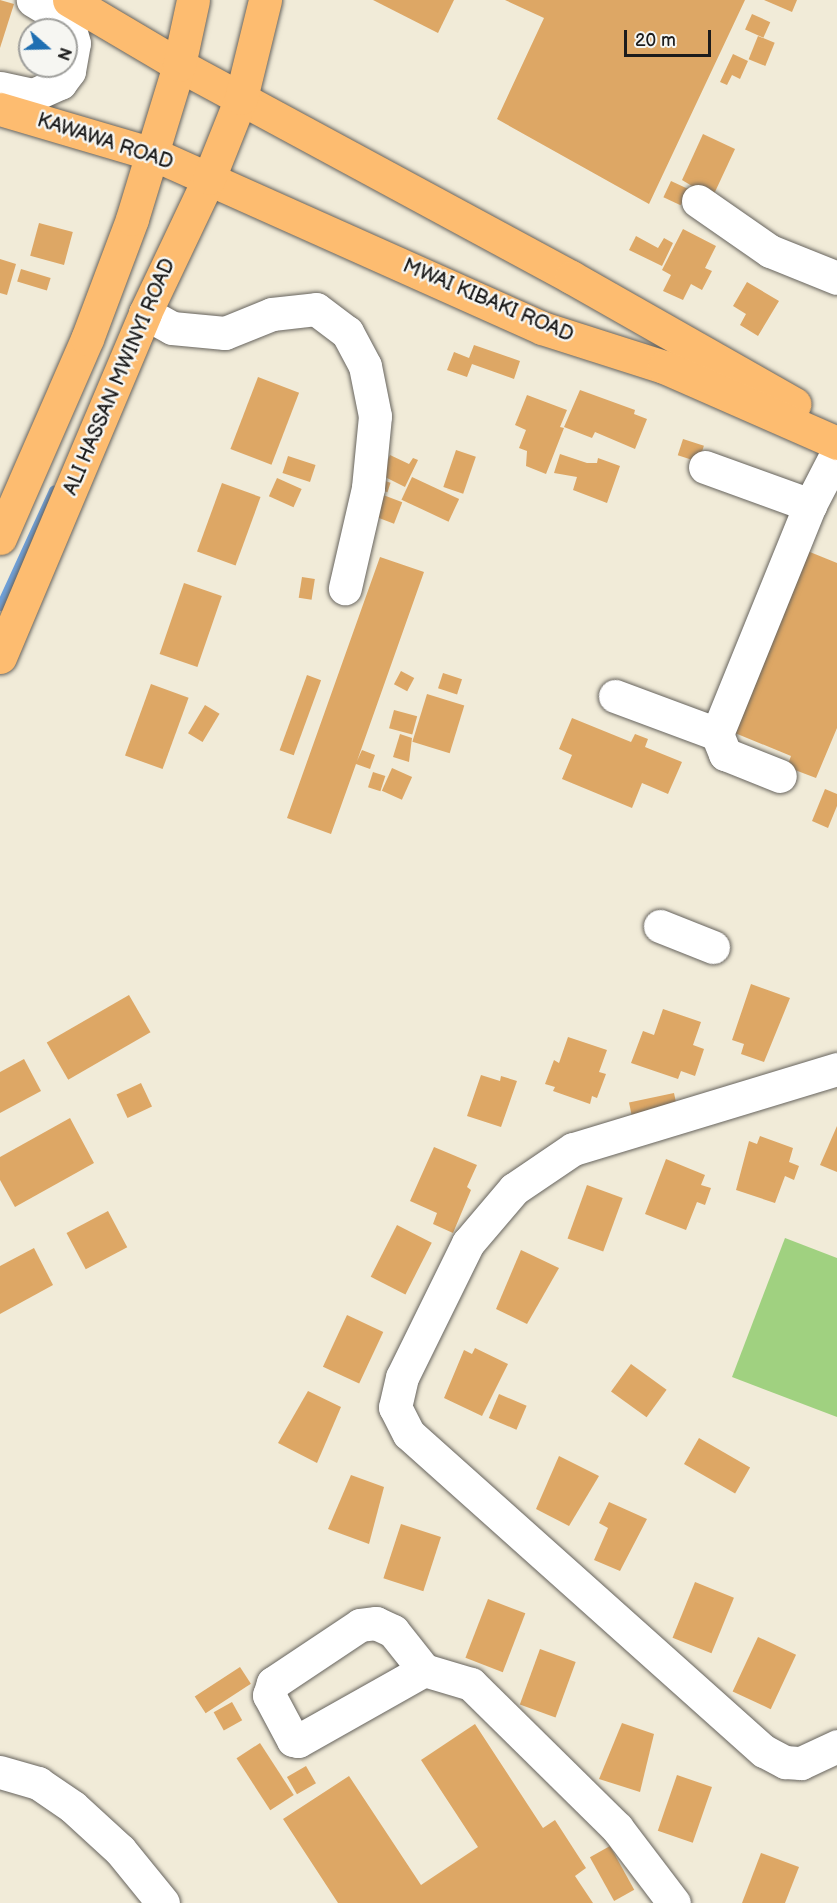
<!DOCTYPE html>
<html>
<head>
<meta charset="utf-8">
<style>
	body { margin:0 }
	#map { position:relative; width:837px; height:1903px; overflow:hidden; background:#f1ebd8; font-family:"Balsamiq Sans",sans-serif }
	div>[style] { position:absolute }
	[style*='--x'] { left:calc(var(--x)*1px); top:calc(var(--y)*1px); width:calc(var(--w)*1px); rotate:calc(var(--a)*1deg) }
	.green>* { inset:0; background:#a0d180 }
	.stream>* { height:9px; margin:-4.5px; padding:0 4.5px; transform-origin:4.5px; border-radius:4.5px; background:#6fa0d9 }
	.building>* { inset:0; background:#dda765; transform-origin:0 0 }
	.roads { filter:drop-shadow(0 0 2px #67645e) drop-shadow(0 0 2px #67645e) }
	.minor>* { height:33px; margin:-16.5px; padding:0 16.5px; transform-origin:16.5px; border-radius:16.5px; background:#fff }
	.major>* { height:33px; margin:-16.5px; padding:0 16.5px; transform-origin:16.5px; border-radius:16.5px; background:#fdbc70 }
	.highway>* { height:33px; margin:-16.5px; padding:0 16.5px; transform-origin:16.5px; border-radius:16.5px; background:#fdbc70 }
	span { translate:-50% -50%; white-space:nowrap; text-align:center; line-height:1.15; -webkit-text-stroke:5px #f6f6f2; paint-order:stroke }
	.street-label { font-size:20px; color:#1c1c1c }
	.north { position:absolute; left:18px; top:18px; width:60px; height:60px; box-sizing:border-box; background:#f6f6f2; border:2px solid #9f9f9c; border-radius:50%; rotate:110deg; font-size:16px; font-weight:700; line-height:24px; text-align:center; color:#1c1c1c }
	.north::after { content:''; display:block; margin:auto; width:21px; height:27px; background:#1f6fb2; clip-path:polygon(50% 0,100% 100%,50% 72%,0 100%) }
	.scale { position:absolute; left:624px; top:30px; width:87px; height:27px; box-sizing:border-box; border:3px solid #1c1c1c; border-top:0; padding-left:8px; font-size:18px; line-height:21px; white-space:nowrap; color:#1c1c1c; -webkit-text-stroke:4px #f6f6f2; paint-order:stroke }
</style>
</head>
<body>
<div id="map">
	<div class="green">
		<div style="clip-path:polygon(785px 1238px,837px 1258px,837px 1417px,732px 1377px)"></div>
	</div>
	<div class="stream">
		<div style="--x:0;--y:606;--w:128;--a:-65.4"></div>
	</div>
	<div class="building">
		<div style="clip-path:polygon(0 0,14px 4px,0 48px)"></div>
		<div style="clip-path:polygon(373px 0,454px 0,438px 33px)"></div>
		<div style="clip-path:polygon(505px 0,745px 0,649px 204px,497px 119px,544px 18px)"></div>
		<div style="clip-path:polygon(764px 0,797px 0,792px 12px)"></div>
		<div style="left:752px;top:14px;width:20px;height:17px;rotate:24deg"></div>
		<div style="left:758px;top:36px;width:18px;height:25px;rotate:22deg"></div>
		<div style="clip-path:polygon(733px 54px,748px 61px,740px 79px,732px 75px,727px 85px,720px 82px)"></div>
		<div style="clip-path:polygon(703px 134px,735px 149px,714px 194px,702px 192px,682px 180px)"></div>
		<div style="left:671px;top:181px;width:19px;height:18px;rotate:25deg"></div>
		<div style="left:39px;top:223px;width:35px;height:34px;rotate:15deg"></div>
		<div style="clip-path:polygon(683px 229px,716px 246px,705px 268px,712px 271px,702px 290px,691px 284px,683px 300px,663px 291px,671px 275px,662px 270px)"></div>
		<div style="clip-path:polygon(636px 236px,658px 248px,664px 238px,673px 243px,662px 266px,629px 250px)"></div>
		<div style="clip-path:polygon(0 259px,16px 264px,7px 295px,0 293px)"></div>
		<div style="left:21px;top:269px;width:31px;height:13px;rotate:17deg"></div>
		<div style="clip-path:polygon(747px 282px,779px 301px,758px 336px,740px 325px,746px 314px,733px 306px)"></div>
		<div style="clip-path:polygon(474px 345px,520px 361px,514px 379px,472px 364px,467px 377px,447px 370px,454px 352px,469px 358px)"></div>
		<div style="left:258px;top:377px;width:44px;height:77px;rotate:21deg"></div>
		<div style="clip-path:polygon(580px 390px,635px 410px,634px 414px,647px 419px,635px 449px,595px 432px,592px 438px,564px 427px)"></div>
		<div style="clip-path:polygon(527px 395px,567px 410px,560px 427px,564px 428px,546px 474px,526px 466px,527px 451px,519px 448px,526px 430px,515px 425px)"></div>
		<div style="left:683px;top:439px;width:22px;height:17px;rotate:18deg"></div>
		<div style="left:456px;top:450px;width:21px;height:39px;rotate:19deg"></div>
		<div style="clip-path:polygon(560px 454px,587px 463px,597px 463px,598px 458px,620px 466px,607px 503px,573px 490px,577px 477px,554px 473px)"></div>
		<div style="clip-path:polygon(390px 455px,409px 464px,413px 458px,418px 460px,405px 487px,381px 475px)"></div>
		<div style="left:288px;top:456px;width:29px;height:18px;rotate:18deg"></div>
		<div style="left:412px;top:477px;width:52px;height:25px;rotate:25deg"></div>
		<div style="left:277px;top:478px;width:27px;height:20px;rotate:24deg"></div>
		<div style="left:382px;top:480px;width:9px;height:10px;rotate:18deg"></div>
		<div style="left:222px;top:483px;width:41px;height:73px;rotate:20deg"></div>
		<div style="left:378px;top:493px;width:26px;height:23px;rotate:21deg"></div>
		<div style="clip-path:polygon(805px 550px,837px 563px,837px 728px,816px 778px,787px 767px,791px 756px,730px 731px)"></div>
		<div style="clip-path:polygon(380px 557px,424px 572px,357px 761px,362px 750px,375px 755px,370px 769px,356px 764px,331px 834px,287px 818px)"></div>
		<div style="left:302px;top:577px;width:13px;height:21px;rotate:9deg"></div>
		<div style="left:184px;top:583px;width:40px;height:75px;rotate:19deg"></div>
		<div style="left:401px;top:671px;width:15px;height:15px;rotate:28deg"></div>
		<div style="left:443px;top:673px;width:20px;height:16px;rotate:18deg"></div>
		<div style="left:307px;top:675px;width:15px;height:80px;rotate:20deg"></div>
		<div style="left:151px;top:684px;width:40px;height:76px;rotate:20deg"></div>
		<div style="left:427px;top:694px;width:39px;height:50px;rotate:17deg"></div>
		<div style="left:205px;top:705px;width:17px;height:33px;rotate:31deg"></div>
		<div style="left:394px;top:710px;width:24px;height:19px;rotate:15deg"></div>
		<div style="clip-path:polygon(572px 718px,631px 742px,635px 734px,648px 739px,645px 747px,682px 762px,668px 794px,642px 783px,632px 808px,562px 779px,572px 755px,559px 749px)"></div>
		<div style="clip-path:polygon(400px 734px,412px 738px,409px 762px,393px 757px)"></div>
		<div style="left:392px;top:768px;width:22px;height:25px;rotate:24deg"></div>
		<div style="left:373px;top:772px;width:13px;height:16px;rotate:18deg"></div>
		<div style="clip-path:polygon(825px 789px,837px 794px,837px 806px,828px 828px,812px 821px)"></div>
		<div style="clip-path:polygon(751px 984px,790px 998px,764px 1062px,741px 1054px,744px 1044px,732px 1040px)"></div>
		<div style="left:129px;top:995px;width:43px;height:95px;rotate:60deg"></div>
		<div style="clip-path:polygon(663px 1009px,701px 1022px,693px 1045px,704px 1049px,695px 1076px,681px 1071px,678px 1079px,631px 1063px,643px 1031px,654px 1035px)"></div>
		<div style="clip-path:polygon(568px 1037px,607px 1050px,599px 1072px,606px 1074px,597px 1098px,592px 1096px,590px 1104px,553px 1091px,555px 1087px,545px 1084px,554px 1060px,559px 1063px)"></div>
		<div style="clip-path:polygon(24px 1059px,41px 1091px,0 1113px,0 1072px)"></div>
		<div style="clip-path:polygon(481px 1075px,500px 1081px,501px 1076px,517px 1081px,501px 1127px,467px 1116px)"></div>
		<div style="left:141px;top:1083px;width:26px;height:27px;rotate:65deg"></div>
		<div style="left:674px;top:1093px;width:19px;height:46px;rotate:78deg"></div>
		<div style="clip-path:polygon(70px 1118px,94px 1163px,15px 1207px,0 1180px,0 1157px)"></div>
		<div style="clip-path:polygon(837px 1126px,837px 1172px,820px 1165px)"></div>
		<div style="clip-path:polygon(760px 1136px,793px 1148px,789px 1162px,799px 1166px,794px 1180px,785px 1176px,775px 1203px,736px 1190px,749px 1141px,757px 1144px)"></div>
		<div style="clip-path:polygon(434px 1147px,477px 1165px,467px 1187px,471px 1190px,453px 1233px,433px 1224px,437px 1213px,410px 1201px)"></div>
		<div style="clip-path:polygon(666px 1159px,705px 1175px,701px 1185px,711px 1188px,705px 1205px,697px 1202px,686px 1230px,645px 1214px)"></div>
		<div style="left:587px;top:1185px;width:38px;height:57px;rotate:20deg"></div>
		<div style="left:108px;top:1211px;width:41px;height:47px;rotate:62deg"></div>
		<div style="left:397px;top:1225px;width:39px;height:58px;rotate:27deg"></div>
		<div style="clip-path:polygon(34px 1248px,53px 1285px,0 1314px,0 1266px)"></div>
		<div style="clip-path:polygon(521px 1250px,559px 1268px,527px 1324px,496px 1309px)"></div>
		<div style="left:347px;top:1315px;width:40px;height:57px;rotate:25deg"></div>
		<div style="clip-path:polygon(475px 1348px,508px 1364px,482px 1416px,444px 1398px,464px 1350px,472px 1354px)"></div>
		<div style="left:631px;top:1364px;width:44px;height:34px;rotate:36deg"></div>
		<div style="clip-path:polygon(308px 1391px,341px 1407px,317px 1463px,278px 1443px)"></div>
		<div style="left:499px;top:1394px;width:30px;height:26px;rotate:23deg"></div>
		<div style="left:699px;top:1438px;width:59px;height:30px;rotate:30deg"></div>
		<div style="clip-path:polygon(559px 1456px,599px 1476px,569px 1526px,536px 1509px)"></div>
		<div style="clip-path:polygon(351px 1475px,384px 1487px,369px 1544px,328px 1529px)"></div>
		<div style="clip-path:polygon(609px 1502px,647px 1519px,620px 1571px,594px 1560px,608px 1528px,599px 1523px)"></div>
		<div style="left:401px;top:1524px;width:42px;height:57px;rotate:18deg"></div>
		<div style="left:695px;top:1582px;width:42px;height:60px;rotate:22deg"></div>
		<div style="left:488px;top:1599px;width:40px;height:63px;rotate:21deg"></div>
		<div style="left:758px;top:1637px;width:42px;height:60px;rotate:25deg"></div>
		<div style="left:540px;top:1649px;width:38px;height:59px;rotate:20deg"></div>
		<div style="left:240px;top:1667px;width:20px;height:54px;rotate:57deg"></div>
		<div style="left:232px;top:1702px;width:21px;height:21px;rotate:61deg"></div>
		<div style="clip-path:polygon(622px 1723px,654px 1734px,640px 1792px,599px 1779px)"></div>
		<div style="clip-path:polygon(475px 1724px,543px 1828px,555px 1820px,586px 1868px,575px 1876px,593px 1903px,338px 1903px,283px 1819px,349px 1776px,421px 1885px,478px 1847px,421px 1760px)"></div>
		<div style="left:260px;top:1743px;width:62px;height:28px;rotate:57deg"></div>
		<div style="left:306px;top:1766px;width:20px;height:22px;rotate:60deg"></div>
		<div style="left:677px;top:1775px;width:37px;height:59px;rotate:19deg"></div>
		<div style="left:610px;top:1846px;width:50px;height:23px;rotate:61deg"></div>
		<div style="clip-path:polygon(761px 1853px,799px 1867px,785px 1903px,742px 1903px)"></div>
	</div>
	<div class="roads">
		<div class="minor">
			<div style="--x:0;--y:88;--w:34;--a:12"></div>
			<div style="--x:33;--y:95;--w:30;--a:-24"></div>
			<div style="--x:60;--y:83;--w:15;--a:-53"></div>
			<div style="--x:69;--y:71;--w:28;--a:-80"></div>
			<div style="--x:74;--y:43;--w:15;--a:-106"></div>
			<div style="--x:70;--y:29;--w:15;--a:-127"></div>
			<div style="--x:61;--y:17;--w:33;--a:-149"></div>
			<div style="--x:698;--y:201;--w:88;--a:34.8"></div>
			<div style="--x:770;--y:251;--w:72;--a:21.9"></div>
			<div style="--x:145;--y:313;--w:31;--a:29"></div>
			<div style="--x:172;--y:328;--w:53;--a:5.4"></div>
			<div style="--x:225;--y:333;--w:51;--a:-22"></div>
			<div style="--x:272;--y:314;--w:44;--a:-6.5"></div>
			<div style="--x:316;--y:309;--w:39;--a:37"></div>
			<div style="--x:347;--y:332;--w:38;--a:62"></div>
			<div style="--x:365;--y:366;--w:51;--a:78.7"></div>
			<div style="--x:375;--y:416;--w:72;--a:95.6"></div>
			<div style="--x:368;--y:488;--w:103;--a:103"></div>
			<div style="--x:705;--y:467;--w:112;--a:19.9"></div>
			<div style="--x:810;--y:505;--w:59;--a:-62.6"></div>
			<div style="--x:615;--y:696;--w:109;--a:20.4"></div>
			<div style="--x:717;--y:734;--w:247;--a:-67.9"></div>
			<div style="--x:717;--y:734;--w:22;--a:68"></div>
			<div style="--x:725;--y:754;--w:59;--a:21.8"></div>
			<div style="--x:660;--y:926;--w:57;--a:21.6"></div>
			<div style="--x:837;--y:1069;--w:276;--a:163.1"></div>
			<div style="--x:573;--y:1149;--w:71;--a:145.9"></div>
			<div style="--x:514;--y:1189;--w:71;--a:130.4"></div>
			<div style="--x:468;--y:1243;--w:149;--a:116.2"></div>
			<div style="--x:402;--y:1377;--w:31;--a:103"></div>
			<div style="--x:395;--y:1407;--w:30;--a:63"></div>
			<div style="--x:409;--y:1434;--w:476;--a:41.8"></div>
			<div style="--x:764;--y:1751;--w:24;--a:28"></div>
			<div style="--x:785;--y:1762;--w:16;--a:4"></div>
			<div style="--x:801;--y:1763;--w:40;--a:-25"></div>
			<div style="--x:424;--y:1670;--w:50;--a:-128.5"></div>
			<div style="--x:393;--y:1631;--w:19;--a:-155"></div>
			<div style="--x:376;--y:1623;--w:16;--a:173"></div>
			<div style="--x:360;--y:1625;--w:105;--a:146.3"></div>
			<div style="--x:273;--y:1683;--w:13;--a:108"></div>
			<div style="--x:269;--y:1695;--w:51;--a:61.9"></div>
			<div style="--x:293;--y:1740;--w:5;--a:11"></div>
			<div style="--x:298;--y:1741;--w:145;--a:-29.4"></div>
			<div style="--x:424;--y:1670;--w:49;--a:16.6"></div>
			<div style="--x:471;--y:1684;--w:205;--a:44.6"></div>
			<div style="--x:617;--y:1828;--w:94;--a:52.8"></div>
			<div style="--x:0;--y:1772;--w:40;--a:16"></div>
			<div style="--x:38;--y:1783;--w:42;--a:34.4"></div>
			<div style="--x:73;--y:1807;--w:64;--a:42.5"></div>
			<div style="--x:120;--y:1850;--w:68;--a:50.9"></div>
		</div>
		<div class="major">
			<div style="--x:69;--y:0;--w:128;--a:30.6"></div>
			<div style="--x:179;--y:65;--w:446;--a:28.4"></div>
			<div style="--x:571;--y:277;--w:257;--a:29.6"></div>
			<div style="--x:0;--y:109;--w:159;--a:16.4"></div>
			<div style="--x:153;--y:154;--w:426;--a:24.1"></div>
			<div style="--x:542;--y:328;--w:128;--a:17.7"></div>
			<div style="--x:664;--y:367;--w:189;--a:23.7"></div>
		</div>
		<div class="highway">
			<div style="--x:0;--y:538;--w:217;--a:-66.4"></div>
			<div style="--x:87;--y:339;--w:128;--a:-69.4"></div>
			<div style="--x:132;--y:219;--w:161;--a:-73"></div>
			<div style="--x:179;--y:65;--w:66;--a:-77.8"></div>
			<div style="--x:0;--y:657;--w:373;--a:-67.1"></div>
			<div style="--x:145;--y:313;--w:149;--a:-64.6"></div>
			<div style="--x:209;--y:178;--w:86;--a:-68.2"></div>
			<div style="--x:241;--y:98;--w:101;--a:-76.2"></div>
		</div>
	</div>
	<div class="street-label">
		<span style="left:105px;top:142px;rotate:18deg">KAWAWA ROAD</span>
		<span style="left:488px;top:301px;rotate:23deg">MWAI KIBAKI ROAD</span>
		<span style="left:120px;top:377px;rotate:-67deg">ALI HASSAN MWINYI ROAD</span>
	</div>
	<div class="north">N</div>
	<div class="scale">20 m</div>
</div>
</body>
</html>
